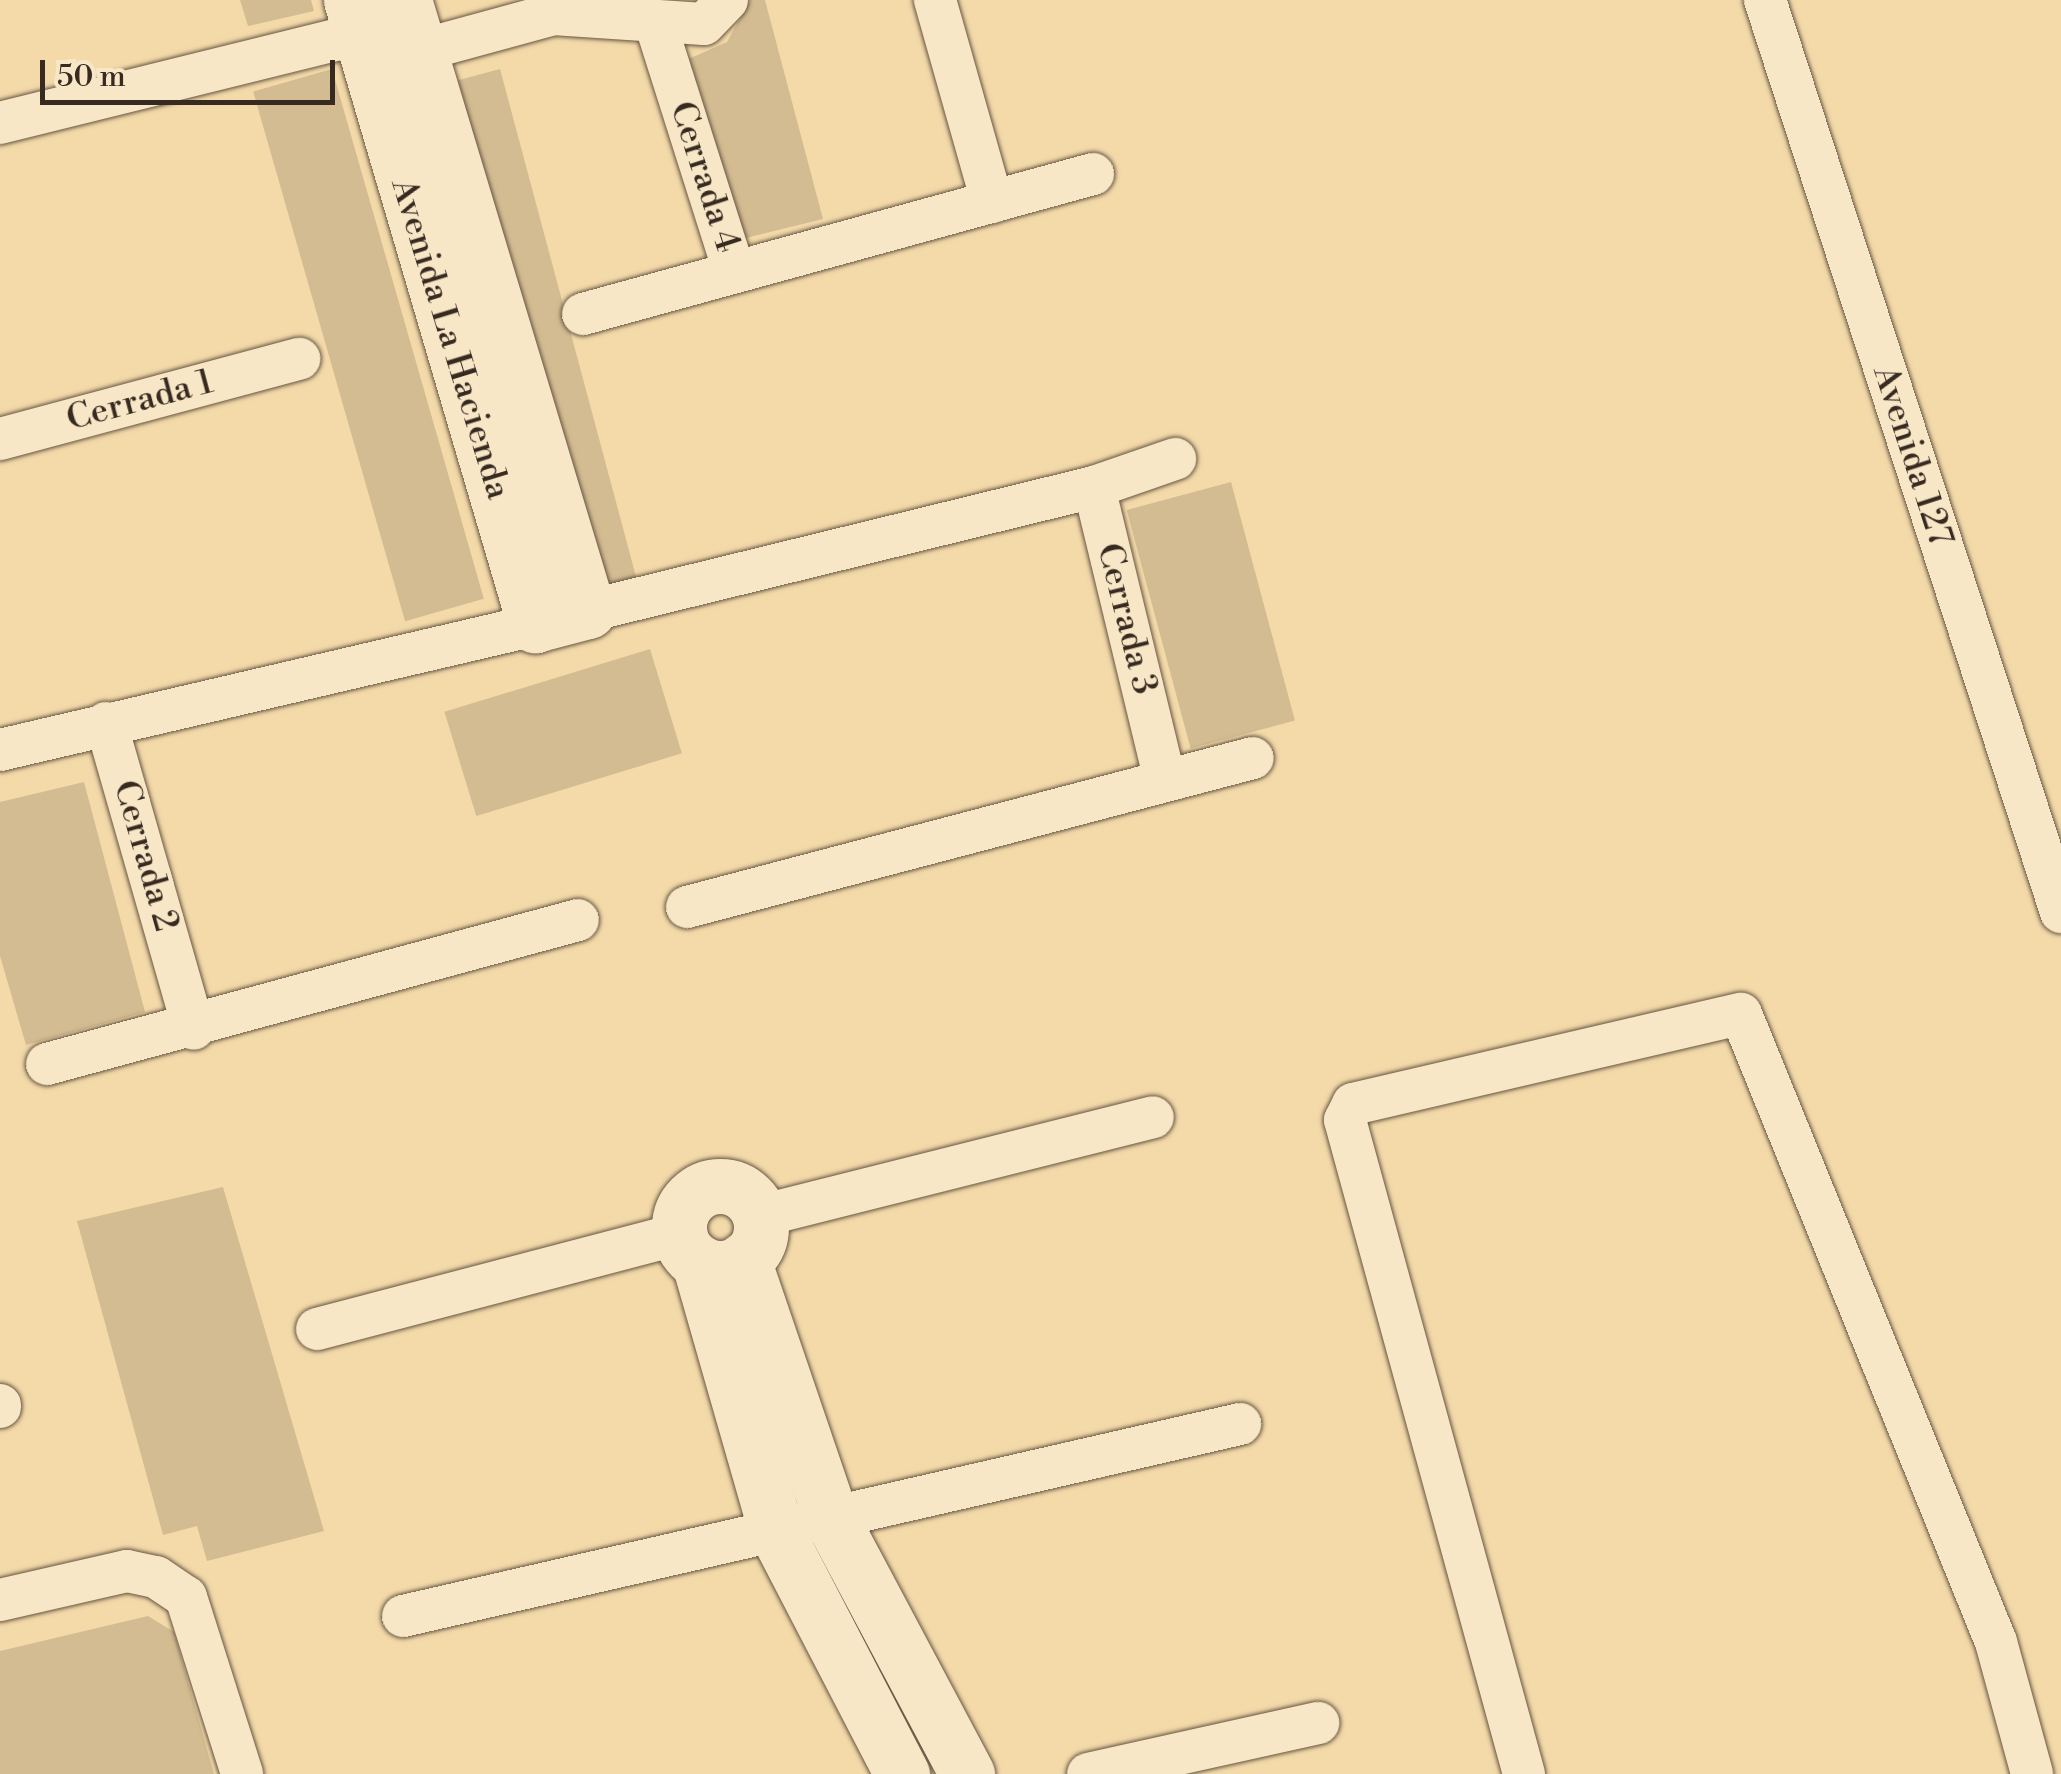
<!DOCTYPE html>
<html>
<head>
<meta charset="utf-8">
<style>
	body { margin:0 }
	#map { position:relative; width:2061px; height:1774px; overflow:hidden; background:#f4daa9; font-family:"Libre Bodoni",serif }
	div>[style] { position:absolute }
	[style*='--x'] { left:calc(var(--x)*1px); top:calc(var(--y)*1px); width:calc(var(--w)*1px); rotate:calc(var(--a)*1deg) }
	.green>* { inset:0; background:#d4bc92; transform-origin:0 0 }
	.roads { filter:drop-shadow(0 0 2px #665643) drop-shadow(0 0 2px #665643) }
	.minor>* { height:42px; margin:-21px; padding:0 21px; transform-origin:21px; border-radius:21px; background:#f8e7c7 }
	.tertiary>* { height:55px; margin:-27.5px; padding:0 27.5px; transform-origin:27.5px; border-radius:27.5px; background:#f8e7c7 }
	.tertiary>.ring { margin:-27.5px; padding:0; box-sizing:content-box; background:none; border:55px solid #f8e7c7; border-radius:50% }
	span { translate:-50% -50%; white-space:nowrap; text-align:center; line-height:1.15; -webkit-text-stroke:8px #f8e7c7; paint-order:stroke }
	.street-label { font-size:35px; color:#362a21 }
	.scale { position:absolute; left:40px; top:60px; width:295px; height:45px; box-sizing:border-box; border:5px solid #362a21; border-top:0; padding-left:12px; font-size:30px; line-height:35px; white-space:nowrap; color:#362a21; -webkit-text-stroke:8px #f8e7c7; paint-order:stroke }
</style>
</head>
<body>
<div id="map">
	<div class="green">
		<div style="clip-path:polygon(240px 0,311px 0,314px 11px,248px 26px)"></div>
		<div style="clip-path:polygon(750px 0,765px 0,823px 219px,734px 241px,684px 61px,727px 42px)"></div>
		<div style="left:332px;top:69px;width:551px;height:82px;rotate:74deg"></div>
		<div style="left:500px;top:69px;width:529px;height:54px;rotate:75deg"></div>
		<div style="left:1231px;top:482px;width:247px;height:108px;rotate:75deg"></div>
		<div style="left:650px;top:649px;width:109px;height:215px;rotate:73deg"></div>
		<div style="clip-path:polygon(84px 782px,145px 1012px,26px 1045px,0 956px,0 802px)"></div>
		<div style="clip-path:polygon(223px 1187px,324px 1531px,207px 1561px,197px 1526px,163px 1535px,77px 1221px)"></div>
		<div style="clip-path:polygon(148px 1616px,174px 1632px,214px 1774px,0 1774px,0 1651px)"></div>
	</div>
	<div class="roads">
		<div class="minor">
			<div style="--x:935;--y:0;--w:210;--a:74.2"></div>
			<div style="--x:1765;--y:0;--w:959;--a:72.02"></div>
			<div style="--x:655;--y:22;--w:261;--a:72.4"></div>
			<div style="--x:389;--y:59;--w:170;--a:-15.3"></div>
			<div style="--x:553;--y:14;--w:151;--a:3.8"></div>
			<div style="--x:704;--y:24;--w:33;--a:-46"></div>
			<div style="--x:0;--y:123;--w:400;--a:-13.9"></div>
			<div style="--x:583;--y:314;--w:529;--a:-15.35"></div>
			<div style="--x:0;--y:439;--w:310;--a:-15"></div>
			<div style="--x:1094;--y:487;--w:298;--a:76.4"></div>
			<div style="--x:588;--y:611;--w:521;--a:-13.77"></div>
			<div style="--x:1094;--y:487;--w:86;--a:-19.1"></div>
			<div style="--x:106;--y:723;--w:318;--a:74"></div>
			<div style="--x:0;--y:750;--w:549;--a:-13.15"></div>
			<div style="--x:687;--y:907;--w:585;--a:-14.75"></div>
			<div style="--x:47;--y:1064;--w:550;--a:-15.17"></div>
			<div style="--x:760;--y:1216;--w:405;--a:-14.1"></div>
			<div style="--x:317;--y:1329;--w:375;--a:-14.7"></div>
			<div style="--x:0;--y:1405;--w:2;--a:90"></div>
			<div style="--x:0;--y:1600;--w:130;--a:-12.9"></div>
			<div style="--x:127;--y:1571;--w:30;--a:12"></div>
			<div style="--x:156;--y:1577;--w:36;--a:34"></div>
			<div style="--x:186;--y:1597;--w:186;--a:72.4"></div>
			<div style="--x:403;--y:1616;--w:859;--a:-12.92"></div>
			<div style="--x:1088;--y:1774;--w:236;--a:-12.5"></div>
			<div style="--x:1524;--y:1774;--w:678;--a:-105.31"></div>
			<div style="--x:1345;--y:1120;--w:18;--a:-63"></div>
			<div style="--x:1353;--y:1104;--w:398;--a:-13.1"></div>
			<div style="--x:1741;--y:1014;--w:678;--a:67.9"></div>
			<div style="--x:1996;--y:1642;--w:137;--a:74.7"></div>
		</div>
		<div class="tertiary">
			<div style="--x:351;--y:0;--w:652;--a:73.6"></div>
			<div style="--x:535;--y:625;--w:55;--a:-14.8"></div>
			<div style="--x:588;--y:611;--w:638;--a:-106.76"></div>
			<div class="ring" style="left:679px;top:1186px;width:27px;height:27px"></div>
			<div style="--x:743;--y:1260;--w:273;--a:71.2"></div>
			<div style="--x:831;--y:1518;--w:290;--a:62"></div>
			<div style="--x:699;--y:1262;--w:280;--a:74"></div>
			<div style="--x:776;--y:1531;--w:274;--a:62.6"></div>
		</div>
	</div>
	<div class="street-label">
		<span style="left:704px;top:177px;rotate:72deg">Cerrada 4</span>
		<span style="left:450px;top:339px;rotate:73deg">Avenida La Hacienda</span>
		<span style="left:140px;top:401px;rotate:-15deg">Cerrada 1</span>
		<span style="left:1912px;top:456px;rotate:72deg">Avenida 127</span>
		<span style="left:1126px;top:619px;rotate:76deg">Cerrada 3</span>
		<span style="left:145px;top:856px;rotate:74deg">Cerrada 2</span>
	</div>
	<div class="scale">50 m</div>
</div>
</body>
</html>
